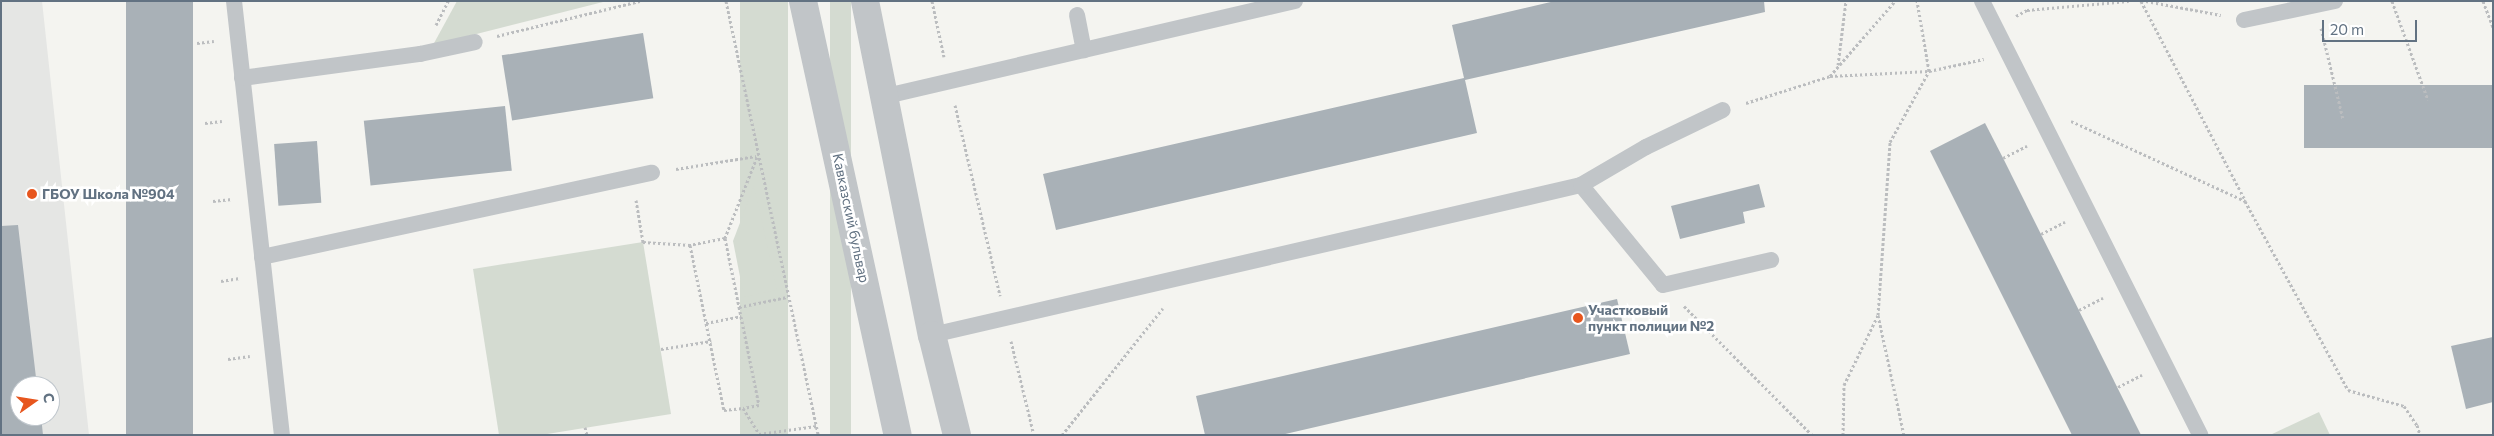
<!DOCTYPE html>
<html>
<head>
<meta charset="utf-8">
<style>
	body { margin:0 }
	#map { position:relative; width:2494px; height:436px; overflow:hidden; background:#f4f4f0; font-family:Commissioner,sans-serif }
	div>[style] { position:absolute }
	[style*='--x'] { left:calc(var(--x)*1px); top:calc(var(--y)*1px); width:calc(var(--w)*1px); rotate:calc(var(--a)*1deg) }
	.built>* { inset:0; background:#e5e6e4 }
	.green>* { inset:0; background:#d4dbd1; transform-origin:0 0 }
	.building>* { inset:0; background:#a9b1b7; transform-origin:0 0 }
	.path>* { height:3px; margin-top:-1.5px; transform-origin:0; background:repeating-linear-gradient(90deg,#bbbdbf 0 2.5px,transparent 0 5px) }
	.service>* { height:16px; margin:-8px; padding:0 8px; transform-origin:8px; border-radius:8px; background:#c1c5c8 }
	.tertiary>* { height:28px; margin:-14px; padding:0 14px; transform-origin:14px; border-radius:14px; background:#c1c5c8 }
	.dots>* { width:14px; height:14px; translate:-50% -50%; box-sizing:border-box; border:2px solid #fff; border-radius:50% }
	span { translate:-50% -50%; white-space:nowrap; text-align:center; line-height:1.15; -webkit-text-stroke:5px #fff; paint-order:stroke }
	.poi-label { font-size:14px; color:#627282; font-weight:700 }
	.left { translate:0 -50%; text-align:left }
	.street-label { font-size:14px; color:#627282 }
	.frame { position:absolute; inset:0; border:2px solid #627282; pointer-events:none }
	.north { position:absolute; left:10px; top:376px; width:50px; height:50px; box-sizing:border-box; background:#fff; border:1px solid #c0c7cd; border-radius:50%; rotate:77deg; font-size:14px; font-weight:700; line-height:20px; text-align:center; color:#627282 }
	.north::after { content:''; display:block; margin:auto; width:18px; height:22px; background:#e7561e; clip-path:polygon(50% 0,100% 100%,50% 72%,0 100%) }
	.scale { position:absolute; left:2322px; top:20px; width:95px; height:22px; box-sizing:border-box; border:2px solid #627282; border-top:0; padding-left:6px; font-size:15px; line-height:18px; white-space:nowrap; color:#627282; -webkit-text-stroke:4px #fff; paint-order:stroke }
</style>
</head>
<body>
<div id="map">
	<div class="built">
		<div style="clip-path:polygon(evenodd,1px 1px,42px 1px,89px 435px,1px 435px,1px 1px,20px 386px,50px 386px,50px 416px,20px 416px,20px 386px)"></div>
	</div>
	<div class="green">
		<div style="clip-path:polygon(457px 1px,607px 1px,433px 45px)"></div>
		<div style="left:740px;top:1px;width:48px;height:441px"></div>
		<div style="left:830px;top:1px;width:21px;height:443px"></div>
		<div style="clip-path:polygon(754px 186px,777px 290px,744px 297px,733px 241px)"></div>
		<div style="clip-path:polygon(643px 242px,671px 414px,541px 435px,499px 435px,473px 269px)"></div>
		<div style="clip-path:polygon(2319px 412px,2330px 435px,2270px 435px)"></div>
	</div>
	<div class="building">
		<div style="left:126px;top:1px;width:67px;height:436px"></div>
		<div style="clip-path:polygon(1555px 1px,1764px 1px,1765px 12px,1465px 80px,1477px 133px,1056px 230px,1043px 174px,1464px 78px,1452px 25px)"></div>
		<div style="left:643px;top:33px;width:66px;height:143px;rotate:81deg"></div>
		<div style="left:2493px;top:85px;width:63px;height:189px;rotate:90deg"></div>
		<div style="left:505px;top:106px;width:65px;height:142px;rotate:84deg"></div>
		<div style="clip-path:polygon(1985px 123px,2003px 158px,2141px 435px,2072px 435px,1930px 151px)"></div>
		<div style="left:317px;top:141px;width:62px;height:43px;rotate:86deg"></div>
		<div style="clip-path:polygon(1759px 184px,1765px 207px,1743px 212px,1745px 223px,1680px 239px,1671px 206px)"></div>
		<div style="clip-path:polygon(18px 225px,37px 386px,20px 386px,20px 416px,41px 416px,43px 435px,1px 435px,1px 226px)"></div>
		<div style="clip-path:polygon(1617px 299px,1630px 354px,1281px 435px,1205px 435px,1196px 396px)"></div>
		<div style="clip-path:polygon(2493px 337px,2493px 402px,2466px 409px,2451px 346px)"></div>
	</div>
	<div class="path">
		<div style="--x:726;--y:1;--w:444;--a:78"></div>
		<div style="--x:932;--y:1;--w:57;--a:77.9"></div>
		<div style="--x:2141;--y:1;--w:225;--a:62.4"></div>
		<div style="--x:2146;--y:1;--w:76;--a:10.6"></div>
		<div style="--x:2392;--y:1;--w:105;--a:70"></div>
		<div style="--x:2483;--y:1;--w:28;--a:69"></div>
		<div style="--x:2016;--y:16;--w:13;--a:-29"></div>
		<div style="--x:2027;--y:10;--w:102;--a:-5"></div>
		<div style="--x:436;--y:25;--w:27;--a:-63"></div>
		<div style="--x:2321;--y:28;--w:94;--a:76.4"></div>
		<div style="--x:497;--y:36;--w:147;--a:-13.8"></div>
		<div style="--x:197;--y:43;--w:17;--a:-7"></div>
		<div style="--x:1838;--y:65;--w:64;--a:-82.9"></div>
		<div style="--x:1830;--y:76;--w:99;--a:-2.9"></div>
		<div style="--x:1929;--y:71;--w:56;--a:-12.3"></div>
		<div style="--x:1746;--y:103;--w:88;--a:-17.8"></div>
		<div style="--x:1830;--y:76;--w:99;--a:-49.1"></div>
		<div style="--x:955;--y:105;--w:196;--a:76.7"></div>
		<div style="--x:2071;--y:121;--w:192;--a:24.7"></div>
		<div style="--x:2245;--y:201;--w:215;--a:61.4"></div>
		<div style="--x:2348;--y:390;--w:58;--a:15.9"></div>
		<div style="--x:2404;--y:406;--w:23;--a:56"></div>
		<div style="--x:2417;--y:425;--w:10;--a:73"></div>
		<div style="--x:205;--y:123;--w:17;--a:-7"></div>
		<div style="--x:757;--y:157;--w:87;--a:111.6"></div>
		<div style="--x:725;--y:238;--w:36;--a:169"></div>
		<div style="--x:690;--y:245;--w:168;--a:78.4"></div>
		<div style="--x:724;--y:410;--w:19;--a:-6"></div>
		<div style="--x:743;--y:408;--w:31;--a:58"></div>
		<div style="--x:759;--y:434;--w:58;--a:-8"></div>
		<div style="--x:2003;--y:158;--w:27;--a:-27"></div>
		<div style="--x:676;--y:169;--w:81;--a:-9.2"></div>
		<div style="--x:636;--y:200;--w:43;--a:80.5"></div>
		<div style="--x:643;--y:242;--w:47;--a:3.7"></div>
		<div style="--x:213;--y:201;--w:19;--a:-6"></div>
		<div style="--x:2041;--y:234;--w:27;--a:-27"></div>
		<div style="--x:725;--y:238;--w:170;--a:78.5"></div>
		<div style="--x:759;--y:405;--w:16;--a:169"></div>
		<div style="--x:221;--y:281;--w:19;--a:-9"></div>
		<div style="--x:1684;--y:306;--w:182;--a:45.2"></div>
		<div style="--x:739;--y:307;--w:49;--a:-11.8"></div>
		<div style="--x:2079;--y:310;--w:27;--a:-27"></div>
		<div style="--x:1878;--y:315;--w:123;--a:77.8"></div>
		<div style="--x:706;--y:323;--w:36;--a:-11"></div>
		<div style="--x:1011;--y:341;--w:97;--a:76.3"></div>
		<div style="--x:661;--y:349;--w:51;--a:-9.1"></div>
		<div style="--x:228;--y:359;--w:22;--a:-8"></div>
		<div style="--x:2118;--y:387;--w:27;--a:-27"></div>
		<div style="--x:585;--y:427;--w:8;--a:76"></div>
		<div style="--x:1062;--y:435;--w:162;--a:-51.5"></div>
		<div style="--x:1843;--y:435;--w:50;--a:-88.9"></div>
		<div style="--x:1844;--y:385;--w:78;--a:-64.1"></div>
		<div style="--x:1878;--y:315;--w:173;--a:-86"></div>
		<div style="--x:1890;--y:142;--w:81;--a:-61.2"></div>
		<div style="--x:1929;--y:71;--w:71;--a:-99.7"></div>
	</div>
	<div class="service">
		<div style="--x:234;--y:1;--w:437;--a:83.7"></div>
		<div style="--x:1982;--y:1;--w:486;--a:63.3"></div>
		<div style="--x:1077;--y:15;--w:36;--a:79"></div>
		<div style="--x:2244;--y:20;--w:93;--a:-11.8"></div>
		<div style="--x:242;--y:78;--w:180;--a:-7.7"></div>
		<div style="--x:420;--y:54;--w:56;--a:-12.3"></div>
		<div style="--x:882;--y:97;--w:424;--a:-13.1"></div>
		<div style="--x:1581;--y:185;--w:129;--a:50.6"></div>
		<div style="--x:1663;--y:285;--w:111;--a:-13"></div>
		<div style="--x:262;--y:257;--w:399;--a:-12.2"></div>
		<div style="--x:932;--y:335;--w:666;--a:-13.01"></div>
		<div style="--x:1581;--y:185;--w:75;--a:-30.3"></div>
		<div style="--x:1646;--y:147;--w:85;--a:-25.7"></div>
	</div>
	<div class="tertiary">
		<div style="--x:803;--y:1;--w:444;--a:77.7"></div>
		<div style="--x:865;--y:1;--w:341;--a:78.7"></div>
		<div style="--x:932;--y:335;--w:103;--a:76"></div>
	</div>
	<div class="dots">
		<div style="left:32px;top:194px;background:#e7561e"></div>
		<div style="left:1578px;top:318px;background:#e7561e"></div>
	</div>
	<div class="poi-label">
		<span class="left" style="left:42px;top:194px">ГБОУ Школа №904</span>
		<span class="left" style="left:1588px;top:318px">Участковый<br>пункт полиции №2</span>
	</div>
	<div class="street-label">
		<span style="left:851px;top:218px;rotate:78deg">Кавказский бульвар</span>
	</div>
	<div class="frame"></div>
	<div class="north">С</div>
	<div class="scale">20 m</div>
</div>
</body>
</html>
